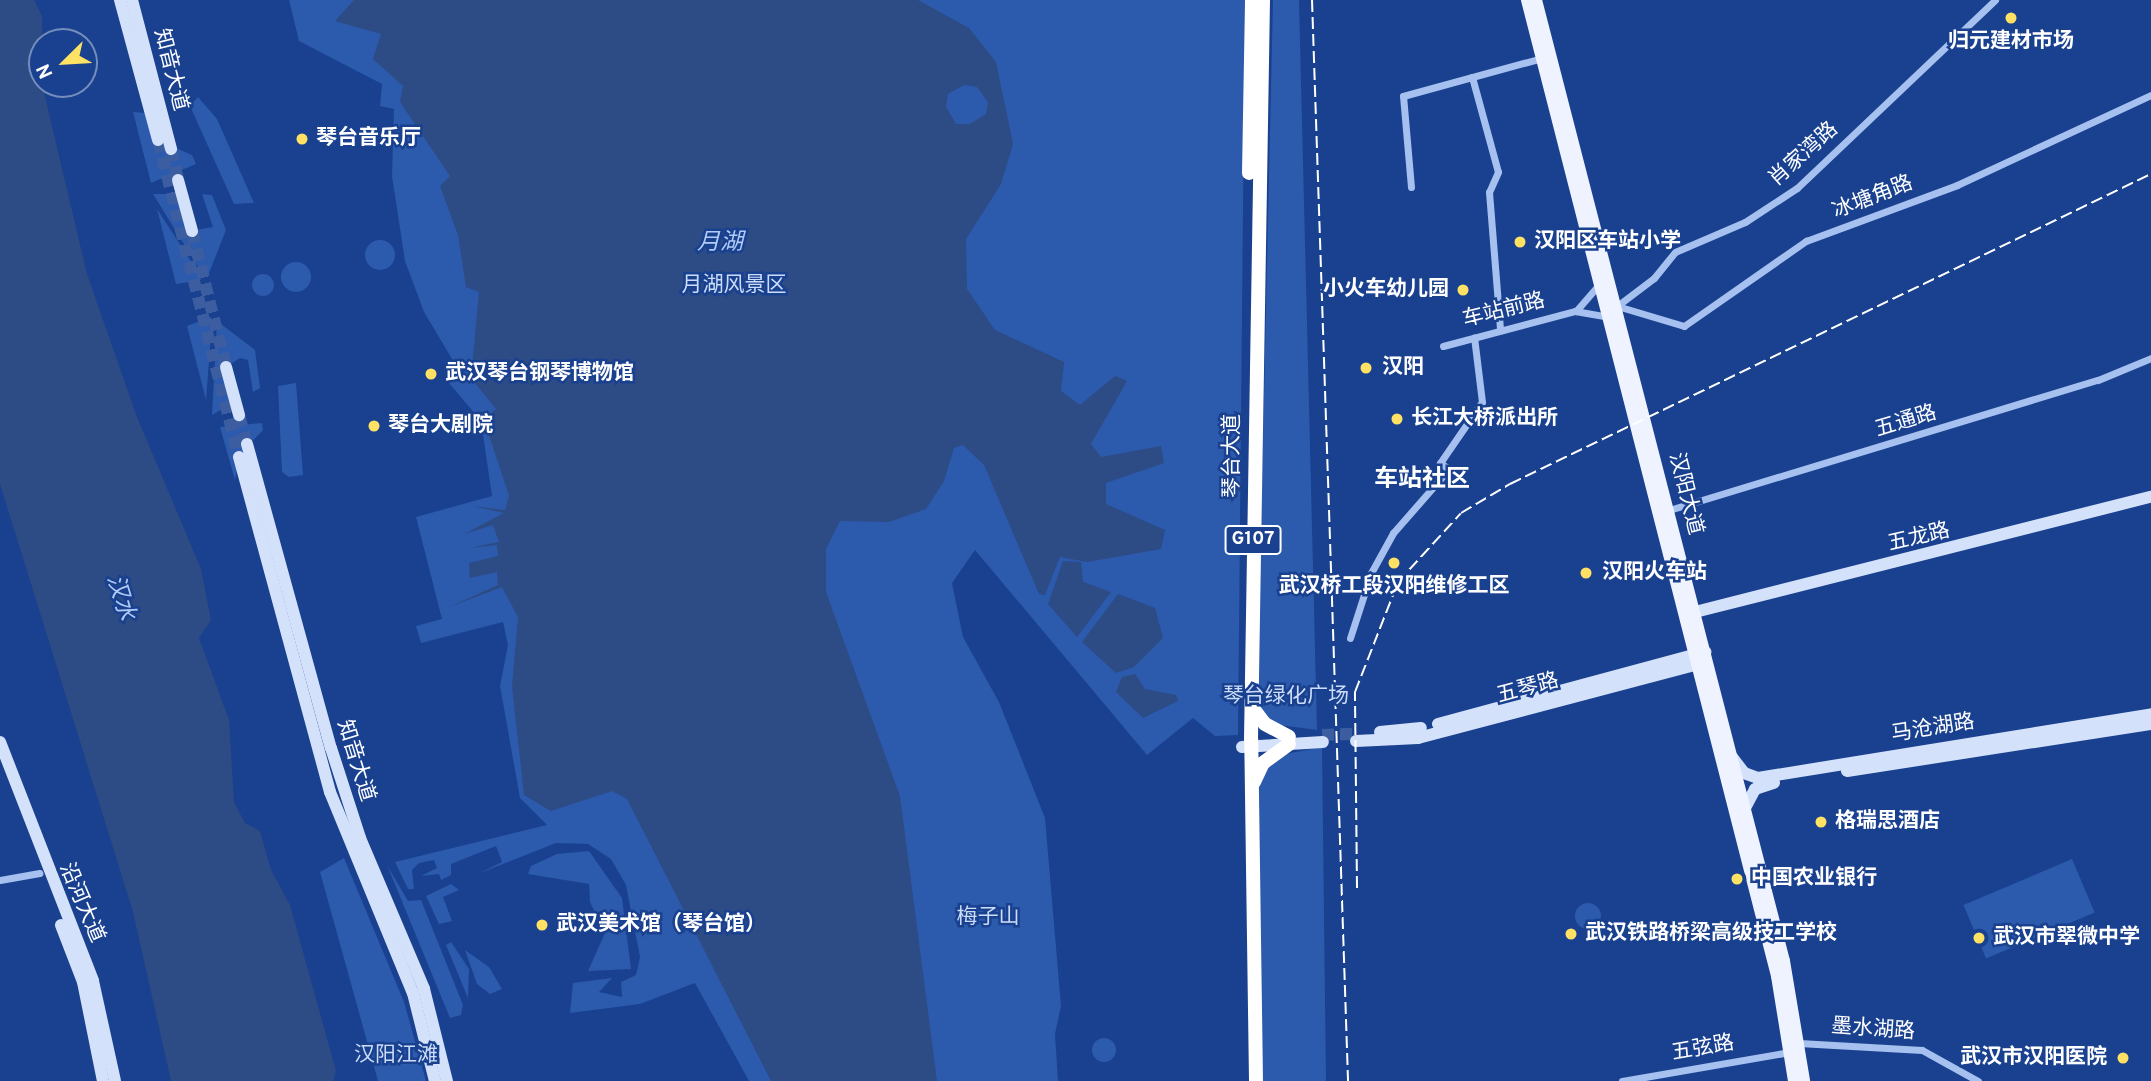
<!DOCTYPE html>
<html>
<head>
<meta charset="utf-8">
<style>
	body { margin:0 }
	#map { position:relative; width:2151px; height:1081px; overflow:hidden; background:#19418f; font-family:Overpass,"Noto Sans SC",sans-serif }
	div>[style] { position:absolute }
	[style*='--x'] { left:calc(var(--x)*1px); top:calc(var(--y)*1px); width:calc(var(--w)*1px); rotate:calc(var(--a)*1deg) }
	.green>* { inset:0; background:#2c5aad; transform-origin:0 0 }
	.round { border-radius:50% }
	.water>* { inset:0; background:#2d4b85 }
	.secondary-tunnel>* { height:12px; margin-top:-6px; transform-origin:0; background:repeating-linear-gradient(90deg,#3c5ea0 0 12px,transparent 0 18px) }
	.street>* { height:7px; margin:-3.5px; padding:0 3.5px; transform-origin:3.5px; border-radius:3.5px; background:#a6c0ef }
	.secondary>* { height:12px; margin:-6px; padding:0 6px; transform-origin:6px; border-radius:6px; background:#d3e1fa }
	.primary>* { height:12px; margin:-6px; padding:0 6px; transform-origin:6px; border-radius:6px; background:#eef3ff }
	.highway>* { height:14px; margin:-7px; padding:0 7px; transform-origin:7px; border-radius:7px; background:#fff }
	.rail>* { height:2px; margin-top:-1px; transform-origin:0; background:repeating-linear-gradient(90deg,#fff 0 12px,transparent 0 17px) }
	.dots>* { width:19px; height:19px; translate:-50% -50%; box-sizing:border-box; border:4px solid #19418f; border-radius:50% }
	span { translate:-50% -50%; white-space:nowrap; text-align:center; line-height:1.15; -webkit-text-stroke:5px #19418f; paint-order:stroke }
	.shield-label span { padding:2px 5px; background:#19418f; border:2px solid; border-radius:5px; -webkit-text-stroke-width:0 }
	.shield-label { font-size:19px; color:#fff; font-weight:700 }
	.poi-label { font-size:21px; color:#fff; font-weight:700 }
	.left { translate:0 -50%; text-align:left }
	.right { translate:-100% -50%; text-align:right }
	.street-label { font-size:21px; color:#fff }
	.park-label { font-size:21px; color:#ccddfa }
	.water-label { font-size:23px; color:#b2cbf6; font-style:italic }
	.quarter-label { font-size:24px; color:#fff; font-weight:700 }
	.north { position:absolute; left:28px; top:28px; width:70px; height:70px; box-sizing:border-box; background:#19418f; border:2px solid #758dbc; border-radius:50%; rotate:246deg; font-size:19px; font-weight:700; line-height:28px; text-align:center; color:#fff }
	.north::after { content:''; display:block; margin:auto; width:24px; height:32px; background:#ffe164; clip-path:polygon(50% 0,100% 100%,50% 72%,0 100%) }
</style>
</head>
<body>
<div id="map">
	<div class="green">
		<div style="clip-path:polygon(289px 0,1245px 0,1238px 735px,1215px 736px,1193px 718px,1147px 755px,975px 550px,952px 583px,963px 637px,999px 702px,1045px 818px,1061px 1006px,1055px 1034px,1058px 1081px,749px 1081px,695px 983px,640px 1004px,570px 1013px,573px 983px,612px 978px,599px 992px,622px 997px,621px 982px,636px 975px,640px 957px,626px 885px,611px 859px,588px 844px,556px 843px,480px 873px,502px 862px,496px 846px,451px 864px,451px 875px,441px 880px,439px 874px,421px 876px,437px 868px,434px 860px,419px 863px,412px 870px,414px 889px,408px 889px,395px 862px,547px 825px,520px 798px,500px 686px,508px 645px,503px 622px,421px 643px,416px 626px,442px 619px,416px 517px,492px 496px,481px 421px,449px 383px,461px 374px,424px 312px,405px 261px,392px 176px,394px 109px,380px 106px,382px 84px,299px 41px)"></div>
		<div style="clip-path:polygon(1273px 0,1299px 0,1317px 730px,1272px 724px,1257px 706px)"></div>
		<div style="clip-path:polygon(198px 97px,217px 119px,254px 203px,234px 204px,190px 106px)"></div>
		<div style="clip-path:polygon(133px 112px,147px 113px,158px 140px,192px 155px,196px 164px,151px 183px)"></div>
		<div style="clip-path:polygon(153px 194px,177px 194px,190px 231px,213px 227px,202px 194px,212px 195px,226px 230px,209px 273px,203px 275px)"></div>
		<div style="clip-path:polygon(157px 209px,200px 275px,201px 280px,176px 284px)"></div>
		<div class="round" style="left:365px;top:240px;width:30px;height:30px"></div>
		<div class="round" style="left:281px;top:262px;width:30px;height:30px"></div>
		<div class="round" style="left:252px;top:274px;width:22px;height:22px"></div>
		<div style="clip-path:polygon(211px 317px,212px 322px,206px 400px,187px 326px)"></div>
		<div style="clip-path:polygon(217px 321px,255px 350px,260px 388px,253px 392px,248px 360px,240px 358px,226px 367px,231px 404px,212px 415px)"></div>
		<div style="clip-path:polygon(296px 383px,303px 475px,289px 477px,282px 472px,278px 386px)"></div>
		<div style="clip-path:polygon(262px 423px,263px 430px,240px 454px,235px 480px,220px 427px)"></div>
		<div style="clip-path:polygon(1322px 747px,1326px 1081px,1262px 1081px,1258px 778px,1280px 755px)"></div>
		<div style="clip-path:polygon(589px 851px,622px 898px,631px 969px,588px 971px,605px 933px,590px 902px,589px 884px,528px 874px,531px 866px,557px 854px)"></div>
		<div style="clip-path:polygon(344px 858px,404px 1002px,426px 1081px,378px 1081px,320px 872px)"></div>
		<div style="left:2072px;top:859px;width:58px;height:118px;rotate:67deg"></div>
		<div style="clip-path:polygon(387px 865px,408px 901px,421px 900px,463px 1005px,461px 1015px,450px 1018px)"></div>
		<div style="clip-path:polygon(451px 884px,459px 890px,443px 897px,452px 921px,439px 924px,426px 896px)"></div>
		<div class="round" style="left:1575px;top:903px;width:26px;height:26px"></div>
		<div style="clip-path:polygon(451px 942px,469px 969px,468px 998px,446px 945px)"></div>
		<div style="clip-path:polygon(465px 950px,489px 967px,502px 989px,490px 994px,477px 984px)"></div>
		<div class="round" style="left:1092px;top:1038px;width:24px;height:24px"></div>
	</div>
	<div class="water">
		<div style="clip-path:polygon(0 0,34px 0,42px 16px,42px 84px,87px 274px,137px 417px,201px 569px,211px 620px,199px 638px,229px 720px,234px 802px,245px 823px,260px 831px,271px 870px,290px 905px,336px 1071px,333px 1081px,171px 1081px,133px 912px,0 484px)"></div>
		<div style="clip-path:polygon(evenodd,354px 0,918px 0,969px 28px,996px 62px,1013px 144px,1001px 184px,966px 239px,967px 289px,995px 330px,1064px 362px,1061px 391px,1080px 405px,1115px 376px,1127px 381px,1091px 444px,1101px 457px,1161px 446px,1164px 463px,1106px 483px,1106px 504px,1165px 530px,1161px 549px,1087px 562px,1060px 557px,1045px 595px,1039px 594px,984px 465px,963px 445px,954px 448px,944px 481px,926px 509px,889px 522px,840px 521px,826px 549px,826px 592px,900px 796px,937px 1081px,771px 1081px,627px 799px,612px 791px,551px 811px,524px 795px,512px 686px,518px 617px,502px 587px,449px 607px,498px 585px,497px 572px,470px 578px,469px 563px,498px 556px,497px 545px,469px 548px,499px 542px,493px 525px,464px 534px,504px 513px,472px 506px,505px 510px,509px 496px,484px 420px,496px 409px,471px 378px,479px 292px,466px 287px,458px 235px,440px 186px,450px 176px,400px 102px,403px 86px,373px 59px,381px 34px,335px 21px,354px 0,964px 85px,977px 87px,988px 102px,986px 114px,970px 124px,956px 124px,946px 107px,948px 94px,964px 85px)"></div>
		<div style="clip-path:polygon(1063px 561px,1081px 562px,1083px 582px,1111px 592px,1077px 637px,1048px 604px)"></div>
		<div style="clip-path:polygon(1118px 594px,1155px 608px,1163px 638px,1134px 667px,1116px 673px,1082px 642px)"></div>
		<div style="clip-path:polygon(1135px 674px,1145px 689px,1176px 695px,1178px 701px,1143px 718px,1116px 692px,1122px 677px)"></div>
	</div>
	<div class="secondary-tunnel">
		<div style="--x:158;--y:140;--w:327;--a:75.7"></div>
		<div style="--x:171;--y:149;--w:32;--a:77"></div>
		<div style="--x:192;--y:231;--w:140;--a:76"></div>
		<div style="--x:239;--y:415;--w:30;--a:75"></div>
		<div style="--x:1322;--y:735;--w:34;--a:-2"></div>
	</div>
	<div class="street">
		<div style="--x:1472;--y:77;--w:98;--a:74.7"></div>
		<div style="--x:1498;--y:172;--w:22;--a:114"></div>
		<div style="--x:1489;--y:192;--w:138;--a:85.4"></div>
		<div style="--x:1411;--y:187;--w:91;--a:-95"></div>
		<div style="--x:1403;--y:96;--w:144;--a:-15.3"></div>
		<div style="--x:1617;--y:306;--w:70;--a:16.6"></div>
		<div style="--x:1684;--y:326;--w:149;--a:-34.9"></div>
		<div style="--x:1806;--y:241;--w:161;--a:-20.3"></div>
		<div style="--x:1957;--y:185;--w:214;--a:-24.9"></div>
		<div style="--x:1617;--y:306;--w:46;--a:-37.1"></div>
		<div style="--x:1654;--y:278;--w:33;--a:-51"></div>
		<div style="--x:1675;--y:252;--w:76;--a:-23.2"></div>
		<div style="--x:1745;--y:222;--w:62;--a:-33.2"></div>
		<div style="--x:1797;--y:188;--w:273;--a:-43.5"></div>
		<div style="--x:1576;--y:311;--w:37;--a:-49"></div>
		<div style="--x:1443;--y:346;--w:137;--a:-14.9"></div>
		<div style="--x:1575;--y:311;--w:34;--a:10"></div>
		<div style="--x:1669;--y:510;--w:448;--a:-16.9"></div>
		<div style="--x:2098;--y:380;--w:57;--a:-22.5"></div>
		<div style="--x:1350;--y:638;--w:68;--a:-72.1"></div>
		<div style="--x:1371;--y:573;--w:46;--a:-61.2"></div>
		<div style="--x:1393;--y:533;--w:85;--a:-48.8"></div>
		<div style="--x:1449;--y:469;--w:11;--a:-146"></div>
		<div style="--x:1440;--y:463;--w:74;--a:-55.5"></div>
		<div style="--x:1482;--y:402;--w:65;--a:-97"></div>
		<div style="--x:0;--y:880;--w:40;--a:-10"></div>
		<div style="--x:1799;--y:1043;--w:123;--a:3.3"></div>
		<div style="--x:1922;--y:1050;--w:64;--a:29"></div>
		<div style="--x:1622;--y:1081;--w:170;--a:-9.8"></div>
	</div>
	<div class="secondary">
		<div style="--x:120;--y:0;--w:145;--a:74.8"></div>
		<div style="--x:132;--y:0;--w:154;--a:75.3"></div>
		<div style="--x:178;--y:180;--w:53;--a:74.6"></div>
		<div style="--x:226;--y:367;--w:50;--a:74.8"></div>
		<div style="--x:247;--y:444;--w:315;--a:74.6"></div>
		<div style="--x:331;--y:748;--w:95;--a:72.1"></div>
		<div style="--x:360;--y:838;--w:164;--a:67"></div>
		<div style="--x:424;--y:989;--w:95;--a:76"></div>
		<div style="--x:239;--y:457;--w:347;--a:74.8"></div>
		<div style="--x:330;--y:792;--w:217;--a:67.6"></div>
		<div style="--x:413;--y:993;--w:91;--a:76"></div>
		<div style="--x:1695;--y:612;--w:470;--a:-14.2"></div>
		<div style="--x:1438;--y:724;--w:277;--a:-15.1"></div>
		<div style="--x:1380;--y:732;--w:41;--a:-5.6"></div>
		<div style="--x:1356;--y:741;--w:62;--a:-2.8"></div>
		<div style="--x:1418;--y:738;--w:298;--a:-14.8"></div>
		<div style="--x:0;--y:742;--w:256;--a:68.7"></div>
		<div style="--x:93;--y:981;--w:102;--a:77.6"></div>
		<div style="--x:1242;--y:747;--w:81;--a:-3.5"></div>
		<div style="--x:1732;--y:757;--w:20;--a:53"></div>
		<div style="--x:1744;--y:773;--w:15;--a:20"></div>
		<div style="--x:1758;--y:778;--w:398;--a:-9.2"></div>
		<div style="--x:1847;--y:771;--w:308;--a:-8.8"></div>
		<div style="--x:1745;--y:808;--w:21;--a:-62"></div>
		<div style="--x:1755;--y:789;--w:20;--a:-18"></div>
		<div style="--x:61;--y:925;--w:61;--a:68.9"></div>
		<div style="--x:83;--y:982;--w:101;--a:78.6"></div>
	</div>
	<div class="primary">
		<div style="--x:1527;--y:0;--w:1008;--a:75.63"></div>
		<div style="--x:1777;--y:976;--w:106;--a:80.8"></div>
		<div style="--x:1536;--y:0;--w:992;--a:75.53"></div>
		<div style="--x:1784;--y:961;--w:122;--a:80.5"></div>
	</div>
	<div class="highway">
		<div style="--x:1249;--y:173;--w:173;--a:-89"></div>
		<div style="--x:1252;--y:707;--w:21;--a:53"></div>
		<div style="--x:1265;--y:724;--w:27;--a:28"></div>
		<div style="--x:1254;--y:782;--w:21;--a:-65"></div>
		<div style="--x:1263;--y:763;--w:32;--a:-36"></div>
		<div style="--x:1256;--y:1081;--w:342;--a:-90.8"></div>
		<div style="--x:1251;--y:739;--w:739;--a:-89.07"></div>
	</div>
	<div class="rail">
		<div style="--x:1312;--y:0;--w:1082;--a:88.09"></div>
		<div style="--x:1357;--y:888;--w:196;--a:-90.6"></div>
		<div style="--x:1355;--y:692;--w:118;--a:-68.6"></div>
		<div style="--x:1398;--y:582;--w:93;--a:-47.6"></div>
		<div style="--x:1461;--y:513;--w:57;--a:-30.6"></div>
		<div style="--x:1510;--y:484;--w:712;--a:-25.81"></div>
	</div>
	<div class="dots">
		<div style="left:2011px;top:18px;background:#ffe164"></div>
		<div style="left:302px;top:139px;background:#ffe164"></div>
		<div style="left:1520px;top:242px;background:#ffe164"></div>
		<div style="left:1463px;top:290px;background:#ffe164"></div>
		<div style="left:1366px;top:368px;background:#ffe164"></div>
		<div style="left:431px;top:374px;background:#ffe164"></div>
		<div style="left:1397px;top:419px;background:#ffe164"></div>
		<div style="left:374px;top:426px;background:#ffe164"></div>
		<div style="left:1394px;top:563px;background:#ffe164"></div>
		<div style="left:1586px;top:573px;background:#ffe164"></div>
		<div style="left:1821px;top:822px;background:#ffe164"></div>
		<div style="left:1737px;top:879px;background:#ffe164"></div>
		<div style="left:542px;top:925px;background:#ffe164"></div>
		<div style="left:1571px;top:934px;background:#ffe164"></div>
		<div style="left:1979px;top:938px;background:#ffe164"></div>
		<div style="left:2123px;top:1058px;background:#ffe164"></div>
	</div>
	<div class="shield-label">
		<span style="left:1253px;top:540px">G107</span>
	</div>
	<div class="poi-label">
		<span style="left:2011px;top:42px">归元建材市场</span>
		<span class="left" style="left:316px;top:139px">琴台音乐厅</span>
		<span class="left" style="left:1534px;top:242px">汉阳区车站小学</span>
		<span class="right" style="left:1449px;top:290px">小火车幼儿园</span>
		<span class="left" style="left:1382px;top:368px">汉阳</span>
		<span class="left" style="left:445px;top:374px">武汉琴台钢琴博物馆</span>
		<span class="left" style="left:1411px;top:419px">长江大桥派出所</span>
		<span class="left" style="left:388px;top:426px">琴台大剧院</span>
		<span class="left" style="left:1602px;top:573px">汉阳火车站</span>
		<span style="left:1394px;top:587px">武汉桥工段汉阳维修工区</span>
		<span class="left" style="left:1835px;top:822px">格瑞思酒店</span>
		<span class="left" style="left:1751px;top:879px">中国农业银行</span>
		<span class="left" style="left:556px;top:925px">武汉美术馆（琴台馆）</span>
		<span class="left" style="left:1585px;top:934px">武汉铁路桥梁高级技工学校</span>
		<span class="left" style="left:1993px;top:938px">武汉市翠微中学</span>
		<span class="right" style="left:2107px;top:1058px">武汉市汉阳医院</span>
	</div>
	<div class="street-label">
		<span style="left:170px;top:70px;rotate:76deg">知音大道</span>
		<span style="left:1804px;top:155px;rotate:-42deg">肖家湾路</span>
		<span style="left:1873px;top:198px;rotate:-21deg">冰塘角路</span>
		<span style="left:1504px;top:311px;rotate:-14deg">车站前路</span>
		<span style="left:1906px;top:422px;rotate:-17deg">五通路</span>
		<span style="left:1233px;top:456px;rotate:-90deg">琴台大道</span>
		<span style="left:1685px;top:494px;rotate:76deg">汉阳大道</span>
		<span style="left:1919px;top:538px;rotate:-13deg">五龙路</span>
		<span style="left:1528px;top:689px;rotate:-15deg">五琴路</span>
		<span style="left:1933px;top:729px;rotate:-9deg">马沧湖路</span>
		<span style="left:355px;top:761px;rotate:73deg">知音大道</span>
		<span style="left:81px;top:903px;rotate:67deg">沿河大道</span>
		<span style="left:1873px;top:1030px;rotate:4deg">墨水湖路</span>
		<span style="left:1703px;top:1049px;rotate:-10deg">五弦路</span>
	</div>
	<div class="park-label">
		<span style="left:734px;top:286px">月湖风景区</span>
		<span style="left:1286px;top:697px">琴台绿化广场</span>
		<span style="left:988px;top:918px">梅子山</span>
		<span style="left:396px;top:1056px">汉阳江滩</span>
	</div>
	<div class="water-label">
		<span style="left:720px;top:244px">月湖</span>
		<span style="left:119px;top:598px;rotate:73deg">汉水</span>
	</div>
	<div class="quarter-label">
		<span style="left:1422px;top:481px">车站社区</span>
	</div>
	<div class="north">N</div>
</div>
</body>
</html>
